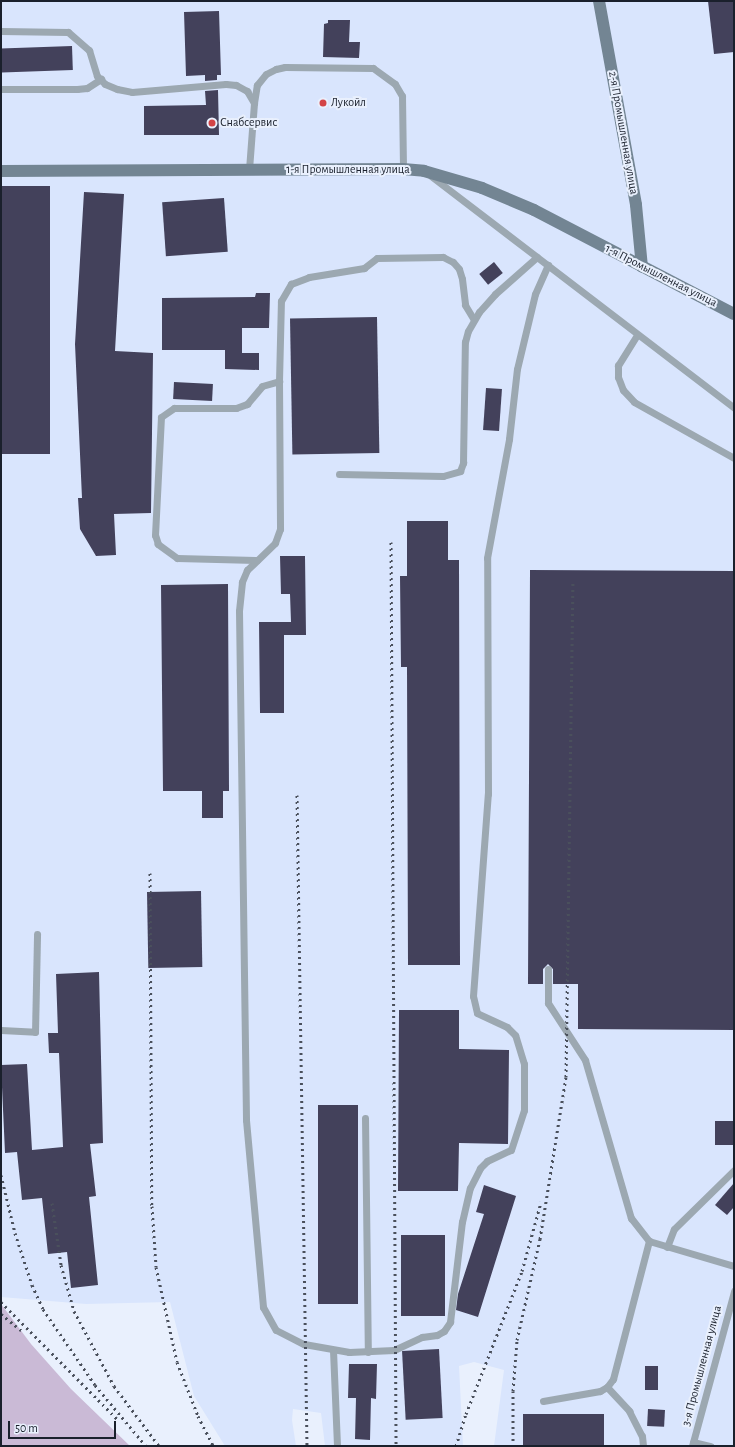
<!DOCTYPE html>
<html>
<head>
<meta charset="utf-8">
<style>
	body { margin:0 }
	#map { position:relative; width:735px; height:1447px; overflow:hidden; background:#e9f0fd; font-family:"Alegreya Sans",sans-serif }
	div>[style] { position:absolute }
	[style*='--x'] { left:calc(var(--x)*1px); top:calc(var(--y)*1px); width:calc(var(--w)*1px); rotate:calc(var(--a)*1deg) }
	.built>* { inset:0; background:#d9e5fd }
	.green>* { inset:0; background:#cabad6 }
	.building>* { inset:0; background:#43415b; transform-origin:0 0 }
	.lane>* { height:7px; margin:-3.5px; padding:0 3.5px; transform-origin:3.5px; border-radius:3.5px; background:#9ca8b1 }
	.secondary>* { height:12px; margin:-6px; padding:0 6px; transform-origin:6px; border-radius:6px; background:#738593 }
	.rail>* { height:3px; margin-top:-1.5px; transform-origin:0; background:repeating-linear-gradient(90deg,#4a505c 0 2px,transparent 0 6px) }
	.dots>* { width:11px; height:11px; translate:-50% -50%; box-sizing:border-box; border:2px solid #e9f0fd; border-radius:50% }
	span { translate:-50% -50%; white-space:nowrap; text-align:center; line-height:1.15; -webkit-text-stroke:4px #e9f0fd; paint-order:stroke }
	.poi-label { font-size:12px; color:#1a202c }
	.left { translate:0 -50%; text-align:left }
	.street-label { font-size:12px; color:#1a202c }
	.frame { position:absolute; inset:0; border:2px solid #1a202c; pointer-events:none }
	.scale { position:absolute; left:8px; top:1421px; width:108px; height:18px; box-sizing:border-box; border:2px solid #1a202c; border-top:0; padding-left:5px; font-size:12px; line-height:14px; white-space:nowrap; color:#1a202c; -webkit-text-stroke:3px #e9f0fd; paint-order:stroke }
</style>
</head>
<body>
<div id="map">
	<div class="built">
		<div style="clip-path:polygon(1px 1px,734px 1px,734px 1446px,494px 1446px,504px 1370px,474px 1362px,459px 1366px,463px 1446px,325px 1446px,321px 1413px,293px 1409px,292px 1420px,296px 1446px,225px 1446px,194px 1396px,170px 1302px,86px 1304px,1px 1297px)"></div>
	</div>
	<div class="green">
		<div style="clip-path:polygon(1px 1304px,31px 1344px,71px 1389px,130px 1446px,1px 1446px)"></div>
	</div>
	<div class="building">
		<div style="clip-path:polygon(708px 1px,734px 1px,734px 52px,714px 54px)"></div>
		<div style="clip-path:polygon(219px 11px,221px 75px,217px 75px,217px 80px,205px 81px,205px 75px,186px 76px,184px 12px)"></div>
		<div style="clip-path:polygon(328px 20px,350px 20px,349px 42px,360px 42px,359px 58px,323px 57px,324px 24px,328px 23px)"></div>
		<div style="left:72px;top:46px;width:24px;height:71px;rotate:88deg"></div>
		<div style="clip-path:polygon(218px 90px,219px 135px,144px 135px,144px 106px,206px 105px,205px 91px)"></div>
		<div style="left:1px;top:186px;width:49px;height:268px"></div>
		<div style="clip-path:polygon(84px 192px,124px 194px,115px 351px,153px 353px,151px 513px,114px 514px,116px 555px,96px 556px,80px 529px,78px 498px,82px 498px,75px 344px)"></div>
		<div style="left:224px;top:198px;width:54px;height:62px;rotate:86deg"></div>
		<div style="left:494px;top:262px;width:14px;height:19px;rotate:51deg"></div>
		<div style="clip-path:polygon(256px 293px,270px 293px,269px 328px,242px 328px,242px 353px,259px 353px,259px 370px,225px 369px,225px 350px,162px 350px,162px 298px,255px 297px)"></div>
		<div style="left:377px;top:317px;width:136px;height:87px;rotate:89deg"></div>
		<div style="left:174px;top:382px;width:39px;height:17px;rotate:3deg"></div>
		<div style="left:486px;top:388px;width:16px;height:42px;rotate:4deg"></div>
		<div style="clip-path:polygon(407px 521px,448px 521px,448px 560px,459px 560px,460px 965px,408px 965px,407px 667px,401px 667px,400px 576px,407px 576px)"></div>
		<div style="clip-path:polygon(280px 556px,305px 556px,306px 635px,284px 635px,284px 713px,260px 713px,259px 622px,291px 622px,290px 594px,281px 594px)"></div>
		<div style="clip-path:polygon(530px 570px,734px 571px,734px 1030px,578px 1029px,578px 984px,553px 984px,553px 969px,548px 964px,543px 969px,543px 984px,528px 984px)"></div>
		<div style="clip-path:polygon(228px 584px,229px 791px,223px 791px,223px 818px,202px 818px,202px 791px,163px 791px,161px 585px)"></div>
		<div style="left:201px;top:891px;width:76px;height:54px;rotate:89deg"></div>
		<div style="clip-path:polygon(99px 972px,103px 1143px,90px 1144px,96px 1196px,89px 1197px,98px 1285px,71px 1288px,67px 1252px,48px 1254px,42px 1198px,22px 1200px,17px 1152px,5px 1153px,1px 1065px,27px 1064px,32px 1150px,63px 1147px,59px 1053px,49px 1053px,48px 1033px,58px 1033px,56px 974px)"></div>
		<div style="clip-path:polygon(399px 1010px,459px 1010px,459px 1049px,509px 1050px,508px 1144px,459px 1143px,458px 1191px,398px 1191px)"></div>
		<div style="left:318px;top:1105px;width:40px;height:199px"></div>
		<div style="left:715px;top:1121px;width:19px;height:24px"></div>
		<div style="clip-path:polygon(734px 1183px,734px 1207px,727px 1215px,715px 1205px)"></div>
		<div style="clip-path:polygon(484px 1185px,516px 1196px,478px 1317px,456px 1310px,458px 1294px,484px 1214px,476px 1212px)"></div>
		<div style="left:401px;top:1235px;width:44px;height:81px"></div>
		<div style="left:439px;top:1349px;width:69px;height:37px;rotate:87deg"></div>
		<div style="clip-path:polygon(349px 1364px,377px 1364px,376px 1399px,371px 1398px,370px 1440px,355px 1439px,356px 1398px,348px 1398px)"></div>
		<div style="left:645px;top:1366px;width:13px;height:24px"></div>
		<div style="left:648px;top:1409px;width:17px;height:17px;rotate:3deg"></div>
		<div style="left:604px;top:1414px;width:32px;height:81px;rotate:90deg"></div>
	</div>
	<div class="lane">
		<div style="--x:1;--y:31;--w:67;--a:0.9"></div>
		<div style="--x:68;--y:32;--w:28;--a:41"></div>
		<div style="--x:89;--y:50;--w:27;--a:73"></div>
		<div style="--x:97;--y:76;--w:11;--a:45"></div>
		<div style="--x:105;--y:84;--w:13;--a:23"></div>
		<div style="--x:117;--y:89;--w:15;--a:11"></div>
		<div style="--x:132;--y:92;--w:94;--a:-4.9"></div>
		<div style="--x:226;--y:84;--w:10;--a:6"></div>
		<div style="--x:236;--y:85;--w:13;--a:29"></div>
		<div style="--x:247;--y:91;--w:14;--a:60"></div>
		<div style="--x:254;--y:103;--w:67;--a:94.3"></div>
		<div style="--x:1;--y:89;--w:76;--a:0"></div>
		<div style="--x:77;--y:89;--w:10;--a:-6"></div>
		<div style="--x:87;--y:88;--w:17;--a:-33"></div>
		<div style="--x:254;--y:103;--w:18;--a:-81"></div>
		<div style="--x:257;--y:85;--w:14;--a:-51"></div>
		<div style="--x:266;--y:74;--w:11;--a:-27"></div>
		<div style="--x:276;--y:69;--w:9;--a:-13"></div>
		<div style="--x:285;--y:67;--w:88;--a:0.7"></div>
		<div style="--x:373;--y:68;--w:27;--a:36"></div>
		<div style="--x:395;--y:84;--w:14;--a:60"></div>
		<div style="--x:402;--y:96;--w:73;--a:89.2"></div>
		<div style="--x:431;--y:176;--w:382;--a:37.4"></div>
		<div style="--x:637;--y:335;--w:36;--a:122"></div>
		<div style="--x:618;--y:365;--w:12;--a:90"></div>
		<div style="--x:618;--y:377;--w:14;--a:69"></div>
		<div style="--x:623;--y:390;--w:16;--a:47"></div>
		<div style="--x:634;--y:402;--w:115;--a:29.2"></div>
		<div style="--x:279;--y:381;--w:148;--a:89.6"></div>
		<div style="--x:280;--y:529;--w:15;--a:110"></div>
		<div style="--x:275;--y:543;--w:39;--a:136"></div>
		<div style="--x:247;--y:570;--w:13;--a:113"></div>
		<div style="--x:242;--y:582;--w:29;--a:96"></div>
		<div style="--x:239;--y:611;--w:509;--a:89.21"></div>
		<div style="--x:246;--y:1120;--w:188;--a:84.8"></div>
		<div style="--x:263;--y:1307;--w:26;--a:61"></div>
		<div style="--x:276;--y:1330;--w:31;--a:27"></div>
		<div style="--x:304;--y:1344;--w:46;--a:10.1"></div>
		<div style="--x:349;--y:1352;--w:45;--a:-2.5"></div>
		<div style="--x:394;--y:1350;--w:31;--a:-25"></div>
		<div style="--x:422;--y:1337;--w:15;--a:-8"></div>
		<div style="--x:437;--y:1335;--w:8;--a:-30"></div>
		<div style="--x:444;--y:1331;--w:11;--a:-56"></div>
		<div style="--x:450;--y:1322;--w:101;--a:-83.2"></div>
		<div style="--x:462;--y:1222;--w:35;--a:-77"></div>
		<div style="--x:470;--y:1188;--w:22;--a:-63"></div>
		<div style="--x:480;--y:1168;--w:10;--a:-45"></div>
		<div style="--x:487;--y:1161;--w:26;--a:-25"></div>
		<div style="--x:511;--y:1150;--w:42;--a:-72"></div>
		<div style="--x:524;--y:1110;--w:46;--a:-90"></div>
		<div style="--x:524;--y:1064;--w:30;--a:-107"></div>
		<div style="--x:515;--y:1035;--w:11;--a:-135"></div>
		<div style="--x:507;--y:1027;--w:33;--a:-155"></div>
		<div style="--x:477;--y:1013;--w:17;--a:-103"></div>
		<div style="--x:473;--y:996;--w:203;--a:-85.8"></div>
		<div style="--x:488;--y:794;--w:236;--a:-90.2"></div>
		<div style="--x:487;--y:558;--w:121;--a:-79.5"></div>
		<div style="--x:509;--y:439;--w:70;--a:-83.5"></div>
		<div style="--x:517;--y:369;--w:77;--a:-76.5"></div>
		<div style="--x:535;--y:294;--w:32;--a:-66"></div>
		<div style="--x:339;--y:474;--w:104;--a:1.1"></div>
		<div style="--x:443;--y:476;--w:18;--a:-16"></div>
		<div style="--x:460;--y:471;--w:9;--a:-69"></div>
		<div style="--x:463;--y:463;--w:121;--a:-89.1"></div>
		<div style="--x:465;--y:342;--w:11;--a:-75"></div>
		<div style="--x:468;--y:331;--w:22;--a:-60"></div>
		<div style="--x:479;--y:312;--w:24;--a:-48"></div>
		<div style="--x:495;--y:294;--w:56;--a:-41.4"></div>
		<div style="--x:257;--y:560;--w:80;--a:-178.6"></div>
		<div style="--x:177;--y:558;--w:24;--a:-144"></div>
		<div style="--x:158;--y:544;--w:9;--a:-108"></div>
		<div style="--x:155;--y:535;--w:118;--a:-87.1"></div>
		<div style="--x:161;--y:417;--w:16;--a:-35"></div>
		<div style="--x:174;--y:408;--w:62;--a:0"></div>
		<div style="--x:236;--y:408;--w:12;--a:-20"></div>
		<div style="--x:247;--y:404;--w:23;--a:-50"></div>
		<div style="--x:262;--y:386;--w:18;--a:-16"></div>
		<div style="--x:279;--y:381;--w:80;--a:-88.6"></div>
		<div style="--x:281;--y:301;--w:20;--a:-60"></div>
		<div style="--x:291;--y:284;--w:19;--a:-21"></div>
		<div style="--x:309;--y:277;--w:56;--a:-9.3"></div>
		<div style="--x:364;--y:268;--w:16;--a:-38"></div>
		<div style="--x:377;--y:258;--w:66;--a:-0.9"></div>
		<div style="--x:443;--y:257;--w:11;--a:27"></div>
		<div style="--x:453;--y:262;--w:9;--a:49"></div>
		<div style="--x:459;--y:269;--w:10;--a:73"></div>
		<div style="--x:462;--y:279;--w:26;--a:83"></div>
		<div style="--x:465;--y:305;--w:17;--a:59"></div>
		<div style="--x:548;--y:969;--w:34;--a:90"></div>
		<div style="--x:548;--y:1003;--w:68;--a:57"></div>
		<div style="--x:585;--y:1060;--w:165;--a:73.8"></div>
		<div style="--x:631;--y:1218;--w:29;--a:52"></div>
		<div style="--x:649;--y:1241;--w:89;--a:16.4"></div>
		<div style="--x:1;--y:1030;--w:34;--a:3"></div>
		<div style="--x:35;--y:1032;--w:98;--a:-88.8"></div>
		<div style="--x:365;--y:1118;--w:234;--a:89.3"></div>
		<div style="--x:667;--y:1247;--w:19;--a:-69"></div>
		<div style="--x:674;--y:1229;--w:84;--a:-44.5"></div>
		<div style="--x:333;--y:1350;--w:96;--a:87.6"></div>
		<div style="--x:607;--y:1387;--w:33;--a:47"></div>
		<div style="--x:629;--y:1411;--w:28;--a:63"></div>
		<div style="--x:642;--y:1436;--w:10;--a:84"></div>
		<div style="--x:543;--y:1401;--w:58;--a:-10"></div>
		<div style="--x:600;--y:1391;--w:8;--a:-30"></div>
		<div style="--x:607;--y:1387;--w:10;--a:-53"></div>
		<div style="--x:613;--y:1379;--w:143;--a:-75.4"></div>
		<div style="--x:693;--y:1442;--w:18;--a:13"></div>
		<div style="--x:692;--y:1446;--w:161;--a:-74.8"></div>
	</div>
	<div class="secondary">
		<div style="--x:599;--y:1;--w:207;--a:79.7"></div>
		<div style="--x:636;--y:205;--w:62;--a:84.5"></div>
		<div style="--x:1;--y:171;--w:402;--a:-0.3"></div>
		<div style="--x:403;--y:169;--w:21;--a:5"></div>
		<div style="--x:424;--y:171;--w:60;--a:16.3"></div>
		<div style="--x:482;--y:188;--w:56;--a:22.9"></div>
		<div style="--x:534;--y:210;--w:225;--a:27.5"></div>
	</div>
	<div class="rail">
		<div style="--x:391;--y:542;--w:904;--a:89.68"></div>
		<div style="--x:297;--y:795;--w:651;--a:89.12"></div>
		<div style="--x:150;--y:873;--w:333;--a:89.7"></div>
		<div style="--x:152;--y:1206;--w:61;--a:86.2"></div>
		<div style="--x:156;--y:1267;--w:97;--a:77.5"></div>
		<div style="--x:177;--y:1362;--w:58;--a:68.7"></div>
		<div style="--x:198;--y:1416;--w:34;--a:63"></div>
		<div style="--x:1;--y:1175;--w:60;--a:76.4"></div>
		<div style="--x:15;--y:1233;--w:55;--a:71.9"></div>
		<div style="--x:32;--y:1285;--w:26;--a:65"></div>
		<div style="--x:43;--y:1309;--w:92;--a:55.6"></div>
		<div style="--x:95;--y:1385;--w:80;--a:50.1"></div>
		<div style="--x:52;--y:1203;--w:63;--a:81.7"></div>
		<div style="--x:61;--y:1265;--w:48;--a:74.2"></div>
		<div style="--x:74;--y:1311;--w:85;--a:61.9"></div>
		<div style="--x:114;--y:1386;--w:75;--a:53.1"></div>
		<div style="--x:1;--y:1302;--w:165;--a:45.2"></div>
		<div style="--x:1;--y:1314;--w:26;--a:39"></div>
		<div style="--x:456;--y:1446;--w:34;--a:-73"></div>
		<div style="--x:466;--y:1414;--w:154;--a:-68.6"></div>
		<div style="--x:522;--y:1271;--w:72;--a:-74.6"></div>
		<div style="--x:513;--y:1446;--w:55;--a:-90"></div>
		<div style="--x:513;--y:1391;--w:51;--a:-85.5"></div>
		<div style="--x:517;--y:1340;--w:104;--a:-77.2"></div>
		<div style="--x:540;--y:1239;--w:164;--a:-80.9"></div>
		<div style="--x:566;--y:1077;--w:495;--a:-89.2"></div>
	</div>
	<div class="dots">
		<div style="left:323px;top:103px;background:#d34447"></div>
		<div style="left:212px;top:123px;background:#d34447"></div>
	</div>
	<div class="poi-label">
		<span class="left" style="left:331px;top:103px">Лукойл</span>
		<span class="left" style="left:220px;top:123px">Снабсервис</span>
	</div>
	<div class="street-label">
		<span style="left:623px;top:133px;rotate:80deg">2-я Промышленная улица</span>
		<span style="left:348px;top:170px">1-я Промышленная улица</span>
		<span style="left:661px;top:276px;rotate:27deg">1-я Промышленная улица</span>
		<span style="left:702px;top:1366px;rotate:-75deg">3-я Промышленная улица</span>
	</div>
	<div class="frame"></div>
	<div class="scale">50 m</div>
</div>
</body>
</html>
